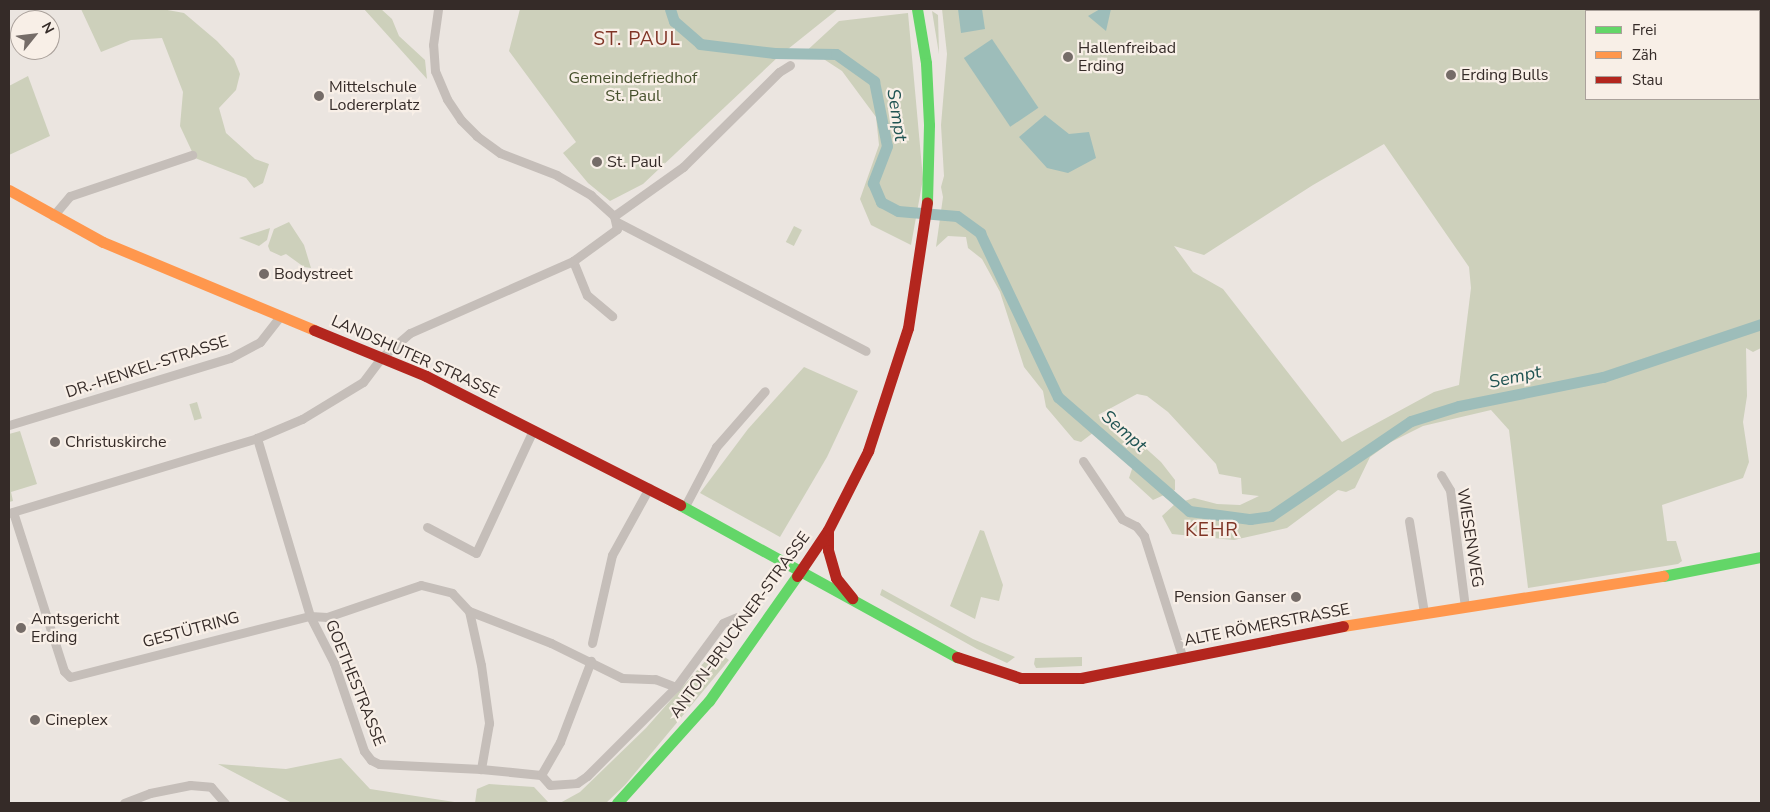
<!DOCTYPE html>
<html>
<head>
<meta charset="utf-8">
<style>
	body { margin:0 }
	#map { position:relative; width:1770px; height:812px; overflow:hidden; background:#ebe5e0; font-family:"Nunito Sans",sans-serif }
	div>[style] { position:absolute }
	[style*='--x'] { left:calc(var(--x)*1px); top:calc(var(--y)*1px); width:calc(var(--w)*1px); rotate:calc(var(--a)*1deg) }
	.green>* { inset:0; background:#cdd0bb; transform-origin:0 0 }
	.water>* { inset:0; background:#9dbdba; transform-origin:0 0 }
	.canal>* { height:11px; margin:-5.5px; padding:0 5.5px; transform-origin:5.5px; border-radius:5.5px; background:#9dbdba }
	.street>* { height:9px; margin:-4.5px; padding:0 4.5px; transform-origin:4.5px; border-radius:4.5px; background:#c5beb9 }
	.fast>* { height:11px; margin:-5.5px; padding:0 5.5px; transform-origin:5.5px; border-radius:5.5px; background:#63d668 }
	.slow>* { height:11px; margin:-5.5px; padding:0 5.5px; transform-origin:5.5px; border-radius:5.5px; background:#ff974d }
	.jam>* { height:11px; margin:-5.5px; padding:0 5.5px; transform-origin:5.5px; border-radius:5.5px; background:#b3261e }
	.dots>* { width:14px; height:14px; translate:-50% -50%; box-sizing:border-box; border:2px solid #f8efe7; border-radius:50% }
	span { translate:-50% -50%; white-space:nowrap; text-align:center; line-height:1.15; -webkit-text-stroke:4.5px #f8efe7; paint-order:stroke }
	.poi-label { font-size:16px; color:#352b28 }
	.left { translate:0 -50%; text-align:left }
	.right { translate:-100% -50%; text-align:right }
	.park-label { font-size:16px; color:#47512d }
	.street-label { font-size:16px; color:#352b28 }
	.water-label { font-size:18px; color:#205453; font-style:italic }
	.quarter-label { font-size:19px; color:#7f3425; letter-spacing:1px }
	.frame { position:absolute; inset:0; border:10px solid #352b28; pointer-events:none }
	.legend { position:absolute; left:1585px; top:10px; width:175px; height:90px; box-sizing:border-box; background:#f8efe7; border:1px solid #aaa19b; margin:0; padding:6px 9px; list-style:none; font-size:15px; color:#352b28 }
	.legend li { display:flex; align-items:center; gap:10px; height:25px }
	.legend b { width:25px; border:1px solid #aaa19b }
	.north { position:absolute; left:10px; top:10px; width:50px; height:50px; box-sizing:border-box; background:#f8efe7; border:1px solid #aaa19b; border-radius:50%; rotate:61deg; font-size:14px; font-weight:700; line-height:20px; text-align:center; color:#352b28 }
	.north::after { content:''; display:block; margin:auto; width:18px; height:22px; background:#756c68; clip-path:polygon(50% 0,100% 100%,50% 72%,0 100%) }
</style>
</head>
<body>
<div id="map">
	<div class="green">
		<div style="clip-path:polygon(81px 9px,162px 9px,184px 13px,217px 41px,234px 59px,240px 74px,236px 90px,219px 108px,226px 133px,255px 159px,269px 164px,263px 183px,254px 188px,246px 178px,195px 158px,180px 126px,183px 92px,162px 38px,131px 40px,101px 52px)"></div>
		<div style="clip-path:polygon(364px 9px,381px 9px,392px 19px,399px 36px,425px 60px,427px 79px)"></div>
		<div style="clip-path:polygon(520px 9px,838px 9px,778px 57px,643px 184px,610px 201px,588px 183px,563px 153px,576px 142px,509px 51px)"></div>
		<div style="clip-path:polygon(evenodd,942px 9px,1761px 9px,1761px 348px,1753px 352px,1746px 348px,1747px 396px,1743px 422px,1749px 462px,1743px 478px,1662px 505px,1667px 541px,1676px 541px,1682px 561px,1678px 564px,1528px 588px,1509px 430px,1491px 410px,1423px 426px,1391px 442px,1370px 457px,1355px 488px,1346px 492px,1338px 490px,1287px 528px,1234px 540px,1172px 534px,1162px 516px,1175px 504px,1194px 498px,1217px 504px,1240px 505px,1259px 496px,1242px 494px,1241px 478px,1219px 474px,1216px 464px,1168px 412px,1147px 396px,1137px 394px,1098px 415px,1116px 429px,1131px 435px,1161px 462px,1175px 480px,1175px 490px,1153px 500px,1129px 478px,1135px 460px,1098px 429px,1081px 442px,1074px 440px,1046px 407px,1043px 391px,1024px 367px,1000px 292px,982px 259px,968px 248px,966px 237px,948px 236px,936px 247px,943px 197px,941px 187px,944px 176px,941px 125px,947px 54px,942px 9px,1586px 11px,1759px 11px,1759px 99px,1586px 99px,1586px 11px,942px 9px,1384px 144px,1469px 267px,1471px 288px,1459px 385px,1434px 392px,1342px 442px,1223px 289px,1193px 272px,1174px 246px,1204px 255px,1313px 185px,1384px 144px)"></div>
		<div style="clip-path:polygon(932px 11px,938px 15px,939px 54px)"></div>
		<div style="clip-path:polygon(908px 13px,923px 179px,911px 245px,871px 225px,860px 199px,879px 145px,876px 117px,842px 71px,822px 58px,801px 56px,839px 21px)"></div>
		<div style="clip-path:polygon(28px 76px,50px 136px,9px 155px,9px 86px)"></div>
		<div style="clip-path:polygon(289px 222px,304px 245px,311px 268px,304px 267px,286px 254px,281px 256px,270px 251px,268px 246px,274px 229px)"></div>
		<div style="left:794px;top:226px;width:9px;height:18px;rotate:27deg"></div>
		<div style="clip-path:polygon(270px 228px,267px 240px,259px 246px,239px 238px)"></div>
		<div style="clip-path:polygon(804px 367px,858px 391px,827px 457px,780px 537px,700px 493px,748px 429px)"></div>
		<div style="left:197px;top:402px;width:17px;height:8px;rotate:73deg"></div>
		<div style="clip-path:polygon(20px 431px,37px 484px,11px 492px,13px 501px,9px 502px,9px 434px)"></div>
		<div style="clip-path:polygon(980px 530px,984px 531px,1003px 585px,999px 601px,981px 597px,975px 619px,950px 606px)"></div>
		<div style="clip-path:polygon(882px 589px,973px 639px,1015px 657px,1007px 663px,977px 649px,880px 595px)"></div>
		<div style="clip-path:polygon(715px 650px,729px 660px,625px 785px,606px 803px,560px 803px,580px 792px,646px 728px)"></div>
		<div style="clip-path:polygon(1082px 657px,1082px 666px,1036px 668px,1034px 664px,1035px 658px)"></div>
		<div style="clip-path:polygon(341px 758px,370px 789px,461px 803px,292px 803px,218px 764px,286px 769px)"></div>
		<div style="clip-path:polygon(489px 784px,534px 787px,549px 803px,475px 803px,477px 789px)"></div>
	</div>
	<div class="water">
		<div style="clip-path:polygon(958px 9px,982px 9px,985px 29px,961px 33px)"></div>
		<div style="clip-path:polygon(1100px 9px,1111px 9px,1106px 31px,1088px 16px)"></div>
		<div style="left:992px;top:39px;width:83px;height:34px;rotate:56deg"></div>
		<div style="clip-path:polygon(1045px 115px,1069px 134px,1089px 132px,1096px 158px,1068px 173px,1047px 168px,1019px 137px)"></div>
	</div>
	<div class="canal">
		<div style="--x:670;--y:9;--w:13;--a:72"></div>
		<div style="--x:674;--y:21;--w:35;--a:41"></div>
		<div style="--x:700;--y:44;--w:75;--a:6.9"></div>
		<div style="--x:774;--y:53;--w:62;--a:0.9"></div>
		<div style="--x:836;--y:54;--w:47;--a:35.4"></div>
		<div style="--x:874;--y:81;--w:66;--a:78.7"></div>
		<div style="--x:887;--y:146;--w:40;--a:111"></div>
		<div style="--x:873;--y:183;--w:21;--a:67"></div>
		<div style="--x:881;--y:202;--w:19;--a:28"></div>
		<div style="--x:898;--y:211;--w:59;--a:4.8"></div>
		<div style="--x:957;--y:216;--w:29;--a:36"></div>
		<div style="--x:980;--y:233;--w:182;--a:64.6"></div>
		<div style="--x:1058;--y:397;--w:174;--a:41"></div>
		<div style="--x:1189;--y:511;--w:62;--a:7.5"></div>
		<div style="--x:1250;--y:519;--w:21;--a:-8"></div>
		<div style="--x:1271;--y:516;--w:169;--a:-34.2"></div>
		<div style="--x:1411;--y:421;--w:50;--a:-17.4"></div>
		<div style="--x:1459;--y:406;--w:147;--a:-11.4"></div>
		<div style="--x:1603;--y:377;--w:167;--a:-18.5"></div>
	</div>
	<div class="street">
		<div style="--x:53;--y:216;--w:26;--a:-50"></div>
		<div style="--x:70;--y:196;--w:129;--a:-18.6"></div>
		<div style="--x:614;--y:216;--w:85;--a:-35.4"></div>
		<div style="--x:683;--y:167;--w:135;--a:-44.7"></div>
		<div style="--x:779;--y:72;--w:13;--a:-32"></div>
		<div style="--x:617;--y:222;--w:280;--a:27.4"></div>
		<div style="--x:573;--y:261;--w:37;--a:68"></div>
		<div style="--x:587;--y:295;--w:33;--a:40"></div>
		<div style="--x:9;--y:425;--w:231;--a:-16.9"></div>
		<div style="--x:230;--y:358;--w:34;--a:-28"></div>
		<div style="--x:260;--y:342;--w:34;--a:-52"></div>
		<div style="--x:1083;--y:461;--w:70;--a:56.1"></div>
		<div style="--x:1122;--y:519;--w:16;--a:27"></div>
		<div style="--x:1136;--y:526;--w:13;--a:51"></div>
		<div style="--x:1144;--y:536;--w:129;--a:72.4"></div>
		<div style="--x:1441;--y:475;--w:17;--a:59"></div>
		<div style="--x:1450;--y:490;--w:118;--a:82.7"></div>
		<div style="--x:684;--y:508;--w:69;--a:-62.3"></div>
		<div style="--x:716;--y:447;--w:74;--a:-48.8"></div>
		<div style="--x:13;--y:512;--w:167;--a:72.2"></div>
		<div style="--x:64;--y:671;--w:8;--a:45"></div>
		<div style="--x:70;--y:677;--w:248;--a:-14.3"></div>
		<div style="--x:310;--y:616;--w:186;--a:-106.6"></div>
		<div style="--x:9;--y:513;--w:259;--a:-16.8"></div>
		<div style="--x:257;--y:438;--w:49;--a:-22.9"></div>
		<div style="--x:302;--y:419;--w:71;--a:-31.2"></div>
		<div style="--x:363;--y:382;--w:30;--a:-53"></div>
		<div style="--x:381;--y:358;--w:38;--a:-41"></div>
		<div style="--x:410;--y:333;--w:178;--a:-23.8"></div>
		<div style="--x:573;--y:261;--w:54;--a:-36"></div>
		<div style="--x:617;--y:229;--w:13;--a:-103"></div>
		<div style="--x:614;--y:216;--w:31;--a:-138"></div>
		<div style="--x:591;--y:195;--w:39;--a:-150"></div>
		<div style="--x:557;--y:175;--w:61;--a:-158.9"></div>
		<div style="--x:500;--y:153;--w:29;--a:-144"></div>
		<div style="--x:477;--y:136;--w:23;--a:-135"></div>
		<div style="--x:461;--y:120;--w:25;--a:-124"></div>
		<div style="--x:447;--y:99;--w:30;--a:-113"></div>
		<div style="--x:435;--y:71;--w:26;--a:-94"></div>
		<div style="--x:433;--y:45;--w:36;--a:-82"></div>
		<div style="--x:1409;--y:521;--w:93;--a:80.7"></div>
		<div style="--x:427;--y:527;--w:55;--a:28"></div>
		<div style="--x:476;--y:553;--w:136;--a:-65.1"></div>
		<div style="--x:469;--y:611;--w:55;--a:77.5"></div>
		<div style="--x:481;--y:665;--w:59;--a:82.1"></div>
		<div style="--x:489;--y:723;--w:47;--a:99.9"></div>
		<div style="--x:481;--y:769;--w:102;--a:-177.2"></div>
		<div style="--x:379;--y:764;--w:9;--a:-153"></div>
		<div style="--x:371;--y:760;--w:11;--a:-128"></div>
		<div style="--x:364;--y:751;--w:93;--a:-108.8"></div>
		<div style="--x:334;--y:663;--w:53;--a:-117.1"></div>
		<div style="--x:310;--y:616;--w:17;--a:3"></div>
		<div style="--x:327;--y:617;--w:99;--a:-18.8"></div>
		<div style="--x:421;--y:585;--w:32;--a:14"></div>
		<div style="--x:452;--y:593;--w:25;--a:47"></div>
		<div style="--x:469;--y:611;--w:88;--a:21.3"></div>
		<div style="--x:551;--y:643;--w:79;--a:26.2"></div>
		<div style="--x:622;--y:678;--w:33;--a:2"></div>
		<div style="--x:655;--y:679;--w:22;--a:21"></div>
		<div style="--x:592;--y:643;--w:90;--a:-77.2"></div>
		<div style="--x:612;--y:555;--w:77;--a:-61.1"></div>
		<div style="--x:481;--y:769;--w:60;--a:5.7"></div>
		<div style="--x:541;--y:775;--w:38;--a:-60"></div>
		<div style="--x:560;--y:742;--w:87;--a:-69.1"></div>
		<div style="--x:541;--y:775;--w:13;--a:48"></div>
		<div style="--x:550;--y:785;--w:27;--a:-4"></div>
		<div style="--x:577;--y:783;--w:12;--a:-35"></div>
		<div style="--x:587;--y:776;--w:126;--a:-45"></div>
		<div style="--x:676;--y:687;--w:79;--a:-53.7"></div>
		<div style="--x:723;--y:623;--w:15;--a:-23"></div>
		<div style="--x:124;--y:803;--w:28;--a:-21"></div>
		<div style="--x:150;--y:793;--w:41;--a:-11.3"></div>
		<div style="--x:190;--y:785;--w:21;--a:5"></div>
		<div style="--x:211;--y:787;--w:21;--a:49"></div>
	</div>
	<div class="fast">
		<div style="--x:917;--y:9;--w:55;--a:80.5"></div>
		<div style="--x:926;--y:63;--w:62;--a:87.2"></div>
		<div style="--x:929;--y:125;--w:77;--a:91.5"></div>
		<div style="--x:680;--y:505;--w:316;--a:28.8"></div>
		<div style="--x:1663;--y:576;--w:100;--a:-11"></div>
		<div style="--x:617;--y:803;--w:137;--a:-48"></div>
		<div style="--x:709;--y:701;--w:153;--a:-54.9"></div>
	</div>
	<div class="slow">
		<div style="--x:9;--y:190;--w:107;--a:29"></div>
		<div style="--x:103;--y:242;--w:229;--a:22.6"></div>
		<div style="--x:1343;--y:626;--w:324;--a:-8.9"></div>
	</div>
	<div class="jam">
		<div style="--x:314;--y:330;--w:121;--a:22.3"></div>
		<div style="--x:426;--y:376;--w:285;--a:26.9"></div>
		<div style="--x:828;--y:532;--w:18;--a:90"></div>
		<div style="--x:828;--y:550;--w:29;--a:74"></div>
		<div style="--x:836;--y:578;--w:26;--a:51"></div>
		<div style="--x:797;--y:576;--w:55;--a:-56"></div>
		<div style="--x:828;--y:530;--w:89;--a:-63.1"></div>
		<div style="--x:868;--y:451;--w:129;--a:-72"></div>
		<div style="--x:908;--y:328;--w:127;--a:-81.4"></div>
		<div style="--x:957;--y:657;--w:67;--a:18.2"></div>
		<div style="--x:1021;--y:678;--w:60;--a:0"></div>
		<div style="--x:1081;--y:678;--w:267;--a:-11.2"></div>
	</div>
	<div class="dots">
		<div style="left:1068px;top:57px;background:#756c68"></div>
		<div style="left:1451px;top:75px;background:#756c68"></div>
		<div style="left:319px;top:96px;background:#756c68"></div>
		<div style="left:597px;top:162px;background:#756c68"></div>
		<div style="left:264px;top:274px;background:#756c68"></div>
		<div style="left:55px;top:442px;background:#756c68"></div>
		<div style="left:1296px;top:597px;background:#756c68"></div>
		<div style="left:21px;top:628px;background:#756c68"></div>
		<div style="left:35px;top:720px;background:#756c68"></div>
	</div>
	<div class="poi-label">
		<span class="left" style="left:1078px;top:57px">Hallenfreibad<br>Erding</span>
		<span class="left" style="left:1461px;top:75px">Erding Bulls</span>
		<span class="left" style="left:329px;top:96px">Mittelschule<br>Lodererplatz</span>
		<span class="left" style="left:607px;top:162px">St. Paul</span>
		<span class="left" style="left:274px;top:274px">Bodystreet</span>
		<span class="left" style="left:65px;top:442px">Christuskirche</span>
		<span class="right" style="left:1286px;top:597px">Pension Ganser</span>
		<span class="left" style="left:31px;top:628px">Amtsgericht<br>Erding</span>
		<span class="left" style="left:45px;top:720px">Cineplex</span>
	</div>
	<div class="park-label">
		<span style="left:633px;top:87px">Gemeindefriedhof<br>St. Paul</span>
	</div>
	<div class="street-label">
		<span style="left:415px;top:357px;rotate:24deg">LANDSHUTER STRASSE</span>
		<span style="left:147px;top:367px;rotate:-18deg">DR.-HENKEL-STRASSE</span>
		<span style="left:1470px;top:538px;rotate:81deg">WIESENWEG</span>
		<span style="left:740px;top:625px;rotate:-54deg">ANTON-BRUCKNER-STRASSE</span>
		<span style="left:1267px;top:625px;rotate:-11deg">ALTE RÖMERSTRASSE</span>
		<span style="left:191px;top:630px;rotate:-15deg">GESTÜTRING</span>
		<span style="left:355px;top:683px;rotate:68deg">GOETHESTRASSE</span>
	</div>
	<div class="water-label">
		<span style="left:897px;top:115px;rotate:81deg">Sempt</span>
		<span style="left:1515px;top:377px;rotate:-12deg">Sempt</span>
		<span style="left:1124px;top:431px;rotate:41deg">Sempt</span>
	</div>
	<div class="quarter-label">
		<span style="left:637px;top:40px">ST. PAUL</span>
		<span style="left:1212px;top:531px">KEHR</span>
	</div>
	<div class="frame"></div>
	<ul class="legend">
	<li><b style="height:6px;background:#63d668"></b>Frei</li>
	<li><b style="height:6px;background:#ff974d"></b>Zäh</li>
	<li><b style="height:6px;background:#b3261e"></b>Stau</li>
	</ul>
	<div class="north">N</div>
</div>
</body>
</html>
